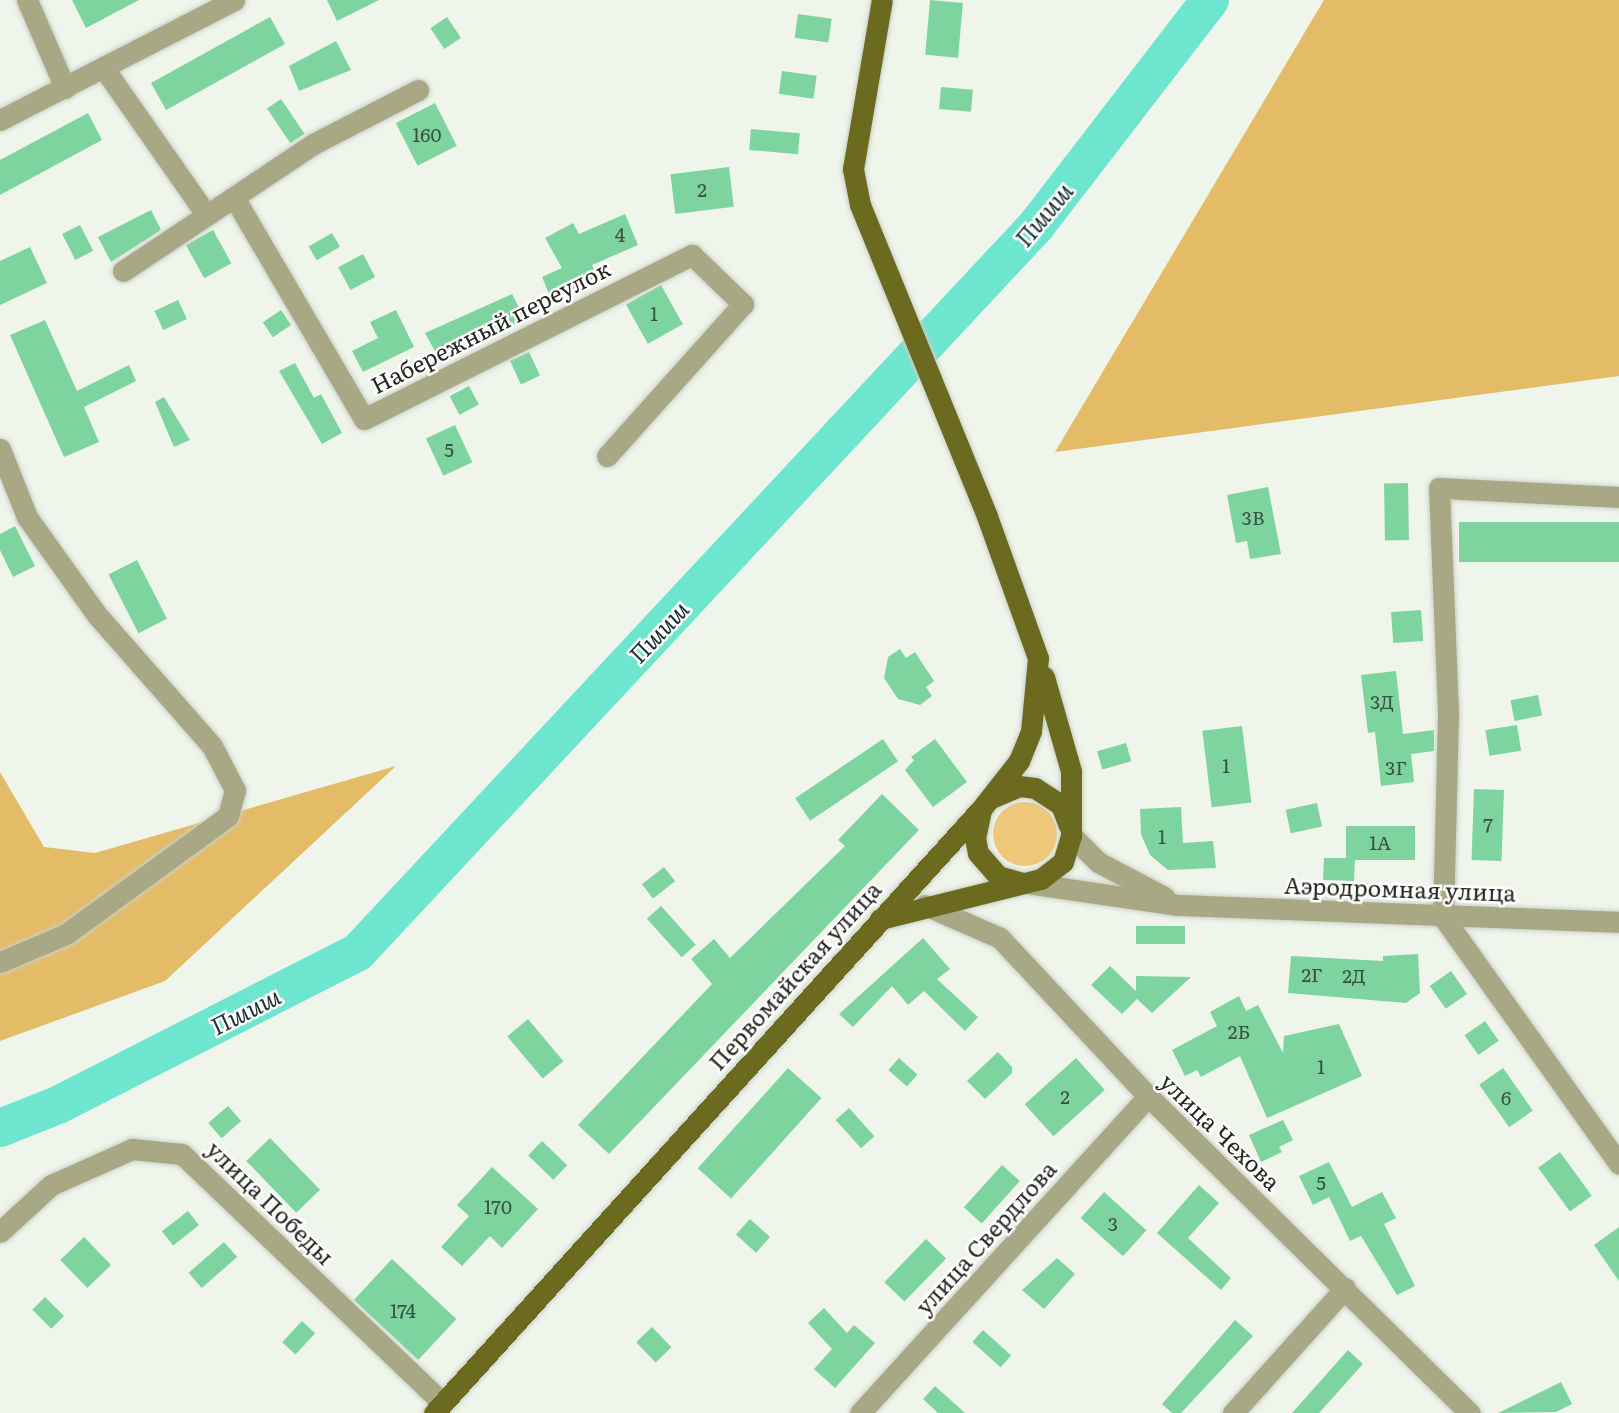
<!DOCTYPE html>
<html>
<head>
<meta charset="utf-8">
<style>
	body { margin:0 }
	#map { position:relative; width:1619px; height:1413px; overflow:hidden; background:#eff5eb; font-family:Literata,serif }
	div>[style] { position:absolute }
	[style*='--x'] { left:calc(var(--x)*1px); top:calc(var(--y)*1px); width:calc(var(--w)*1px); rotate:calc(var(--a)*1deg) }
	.green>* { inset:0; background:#eec77b }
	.round { border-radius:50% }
	.forest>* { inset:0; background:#e4bb67 }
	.river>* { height:38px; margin:-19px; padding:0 19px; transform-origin:19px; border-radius:19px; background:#6ee5cf }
	.building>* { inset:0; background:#7ed49f; transform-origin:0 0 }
	.roads { filter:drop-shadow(0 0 2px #cad0c7) drop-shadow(0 0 2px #cad0c7) }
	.minor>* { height:21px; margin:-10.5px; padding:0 10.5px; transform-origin:10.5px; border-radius:10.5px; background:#a8a984 }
	.major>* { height:21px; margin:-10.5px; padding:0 10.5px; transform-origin:10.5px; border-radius:10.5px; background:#6c6a1e }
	span { translate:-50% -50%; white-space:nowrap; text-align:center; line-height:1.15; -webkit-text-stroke:5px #fff; paint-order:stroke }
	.number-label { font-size:19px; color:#3a5242 }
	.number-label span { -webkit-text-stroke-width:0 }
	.street-label { font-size:23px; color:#242623 }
	.water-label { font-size:24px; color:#1c312d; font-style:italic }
</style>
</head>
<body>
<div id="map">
	<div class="green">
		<div class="round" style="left:993px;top:802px;width:64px;height:64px"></div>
	</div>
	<div class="forest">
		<div style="clip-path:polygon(1324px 0,1619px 0,1619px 376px,1055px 452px)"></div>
		<div style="clip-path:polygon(396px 766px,165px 981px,0 1041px,0 772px,44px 847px,95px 853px)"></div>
	</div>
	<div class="river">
		<div style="--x:0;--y:1128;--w:62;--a:-21.6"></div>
		<div style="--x:58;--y:1105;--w:337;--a:-27"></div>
		<div style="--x:358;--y:952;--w:993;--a:-46.96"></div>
		<div style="--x:1036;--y:226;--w:285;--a:-52.4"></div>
	</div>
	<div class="building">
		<div style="clip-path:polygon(72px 0,139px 0,86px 28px)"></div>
		<div style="clip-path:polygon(327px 0,379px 0,337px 21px)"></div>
		<div style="left:930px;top:0;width:33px;height:55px;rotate:5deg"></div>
		<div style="left:798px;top:14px;width:34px;height:24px;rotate:8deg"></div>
		<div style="left:270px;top:17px;width:31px;height:136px;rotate:61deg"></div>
		<div style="left:447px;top:17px;width:25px;height:20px;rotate:56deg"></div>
		<div style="clip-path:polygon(336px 41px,351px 70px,299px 91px,289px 66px)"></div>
		<div style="left:782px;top:71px;width:35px;height:23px;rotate:8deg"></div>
		<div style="left:941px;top:87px;width:32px;height:22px;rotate:5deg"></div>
		<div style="left:281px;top:99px;width:42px;height:17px;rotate:56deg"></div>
		<div style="left:435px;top:103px;width:48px;height:44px;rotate:63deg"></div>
		<div style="clip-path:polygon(88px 113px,102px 140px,0 195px,0 160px)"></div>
		<div style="left:751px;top:129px;width:49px;height:21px;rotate:5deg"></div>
		<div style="left:729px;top:167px;width:40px;height:59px;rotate:83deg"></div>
		<div style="clip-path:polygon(151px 210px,161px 230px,111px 262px,98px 237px)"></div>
		<div style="clip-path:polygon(625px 214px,638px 245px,592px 265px,598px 276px,552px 301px,542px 277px,562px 268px,545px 238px,573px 223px,579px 234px)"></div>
		<div style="left:80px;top:225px;width:29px;height:20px;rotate:63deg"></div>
		<div style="left:213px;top:230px;width:38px;height:31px;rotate:61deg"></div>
		<div style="left:332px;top:233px;width:16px;height:27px;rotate:60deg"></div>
		<div style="clip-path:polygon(30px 247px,47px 283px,0 305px,0 261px)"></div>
		<div style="left:363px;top:254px;width:26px;height:28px;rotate:62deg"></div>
		<div style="left:661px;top:285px;width:45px;height:40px;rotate:61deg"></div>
		<div style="clip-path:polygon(512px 294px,525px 319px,468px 345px,465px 339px,437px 355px,425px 333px)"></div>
		<div style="left:178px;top:300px;width:21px;height:26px;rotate:65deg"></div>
		<div style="left:281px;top:310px;width:18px;height:22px;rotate:56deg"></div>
		<div style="clip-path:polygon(396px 310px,414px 347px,363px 372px,352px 351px,378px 338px,370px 322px)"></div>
		<div style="clip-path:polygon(45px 320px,77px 391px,129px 365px,136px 381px,84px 407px,99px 442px,64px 457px,10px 335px)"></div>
		<div style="left:529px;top:352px;width:26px;height:21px;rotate:65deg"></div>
		<div style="clip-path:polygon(295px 363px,314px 398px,321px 394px,342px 433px,322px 444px,279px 371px)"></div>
		<div style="left:469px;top:386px;width:21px;height:22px;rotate:62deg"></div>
		<div style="clip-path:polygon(164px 397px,190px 440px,174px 447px,155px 402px)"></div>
		<div style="left:455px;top:425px;width:41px;height:32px;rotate:65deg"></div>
		<div style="left:1408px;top:483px;width:57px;height:24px;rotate:89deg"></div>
		<div style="clip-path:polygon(1268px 487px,1281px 554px,1250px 559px,1247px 541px,1236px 543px,1227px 495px)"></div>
		<div style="left:1619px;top:522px;width:40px;height:160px;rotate:90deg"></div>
		<div style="clip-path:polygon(15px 526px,35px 566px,13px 577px,0 550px,0 534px)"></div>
		<div style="left:137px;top:560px;width:66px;height:32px;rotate:63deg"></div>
		<div style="left:1421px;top:610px;width:31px;height:30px;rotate:86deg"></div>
		<div style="clip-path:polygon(900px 649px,906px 658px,915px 652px,934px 681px,926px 687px,932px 696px,920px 705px,898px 699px,884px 678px,888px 657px)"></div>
		<div style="clip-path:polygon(1396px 671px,1403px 734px,1434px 730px,1434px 751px,1411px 754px,1414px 782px,1381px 786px,1375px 732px,1368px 733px,1361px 675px)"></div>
		<div style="left:1538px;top:695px;width:21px;height:28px;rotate:79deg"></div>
		<div style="left:1517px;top:725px;width:26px;height:32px;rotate:81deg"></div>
		<div style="left:1242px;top:726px;width:77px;height:40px;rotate:83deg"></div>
		<div style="left:883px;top:739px;width:27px;height:106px;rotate:56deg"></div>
		<div style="clip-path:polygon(935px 739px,967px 782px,933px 807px,905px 770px,914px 760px,911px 757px)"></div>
		<div style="left:1126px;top:743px;width:19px;height:30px;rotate:74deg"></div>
		<div style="left:1474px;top:789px;width:30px;height:71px;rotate:2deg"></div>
		<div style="clip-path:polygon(882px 794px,919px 830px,609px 1154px,578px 1125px,712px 984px,691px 959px,714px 939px,730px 958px,845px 846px,838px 840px)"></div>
		<div style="left:1317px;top:803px;width:24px;height:32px;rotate:78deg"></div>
		<div style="clip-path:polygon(1181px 807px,1183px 843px,1213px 841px,1216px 868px,1168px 870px,1150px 855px,1141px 834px,1140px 809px)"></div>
		<div style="clip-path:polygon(1346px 826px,1415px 826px,1415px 860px,1355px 860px,1354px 881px,1323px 880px,1324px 858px,1346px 858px)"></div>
		<div style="left:664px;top:867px;width:18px;height:28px;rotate:52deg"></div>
		<div style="left:661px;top:906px;width:52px;height:19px;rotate:48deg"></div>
		<div style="left:1136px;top:926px;width:49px;height:18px"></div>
		<div style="clip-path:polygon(923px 938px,950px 969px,937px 979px,978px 1017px,965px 1031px,924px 991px,908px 1005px,892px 986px,853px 1027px,839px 1014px)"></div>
		<div style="clip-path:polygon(1418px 954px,1420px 993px,1406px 1003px,1288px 993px,1291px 956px,1383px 961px,1383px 956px)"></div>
		<div style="clip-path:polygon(1110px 966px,1136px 991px,1136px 976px,1191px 977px,1152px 1013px,1137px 999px,1122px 1014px,1091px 985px)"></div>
		<div style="left:1451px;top:971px;width:28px;height:26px;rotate:55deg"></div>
		<div style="clip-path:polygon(1239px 996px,1246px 1011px,1258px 1005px,1283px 1053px,1284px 1036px,1339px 1024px,1362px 1076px,1267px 1118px,1240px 1056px,1201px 1077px,1197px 1070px,1185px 1076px,1172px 1050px,1217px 1026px,1210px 1012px)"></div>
		<div style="left:528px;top:1019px;width:55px;height:27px;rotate:50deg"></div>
		<div style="left:1485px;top:1021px;width:24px;height:25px;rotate:55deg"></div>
		<div style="clip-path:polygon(998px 1052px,1012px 1067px,1012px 1073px,985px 1099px,967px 1081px)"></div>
		<div style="left:899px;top:1058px;width:25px;height:16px;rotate:42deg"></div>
		<div style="left:1076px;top:1058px;width:43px;height:69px;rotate:48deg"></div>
		<div style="left:788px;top:1068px;width:45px;height:135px;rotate:42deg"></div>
		<div style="left:1503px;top:1068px;width:52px;height:29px;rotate:55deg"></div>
		<div style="left:228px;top:1106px;width:20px;height:26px;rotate:49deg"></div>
		<div style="left:849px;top:1108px;width:38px;height:18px;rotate:48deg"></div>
		<div style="clip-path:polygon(1283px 1120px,1293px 1140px,1279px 1147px,1282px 1152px,1261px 1162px,1249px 1135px)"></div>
		<div style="left:270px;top:1138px;width:72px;height:33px;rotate:46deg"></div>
		<div style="left:542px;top:1141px;width:35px;height:20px;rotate:44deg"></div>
		<div style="left:1560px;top:1152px;width:54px;height:27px;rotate:54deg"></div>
		<div style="clip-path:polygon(1329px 1162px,1352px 1207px,1382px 1192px,1396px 1218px,1384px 1224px,1415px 1286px,1397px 1295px,1361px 1236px,1350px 1241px,1329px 1197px,1313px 1205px,1299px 1176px)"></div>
		<div style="left:1002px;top:1165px;width:24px;height:57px;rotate:42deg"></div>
		<div style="clip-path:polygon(492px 1167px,538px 1209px,502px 1248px,490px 1236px,462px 1266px,441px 1247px,469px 1216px,457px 1205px)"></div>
		<div style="clip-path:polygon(1199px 1185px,1219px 1203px,1188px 1238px,1231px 1278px,1221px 1290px,1157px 1233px)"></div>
		<div style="left:1104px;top:1192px;width:57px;height:35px;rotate:42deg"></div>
		<div style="left:188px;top:1211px;width:18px;height:33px;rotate:52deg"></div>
		<div style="left:750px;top:1219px;width:27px;height:21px;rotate:42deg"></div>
		<div style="clip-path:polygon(1619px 1227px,1619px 1281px,1594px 1245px)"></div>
		<div style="left:84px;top:1237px;width:39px;height:33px;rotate:46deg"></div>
		<div style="left:926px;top:1239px;width:28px;height:60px;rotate:44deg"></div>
		<div style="left:224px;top:1242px;width:20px;height:47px;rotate:49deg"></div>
		<div style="clip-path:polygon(1057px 1258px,1075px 1274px,1044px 1309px,1022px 1290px)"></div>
		<div style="left:392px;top:1259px;width:88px;height:56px;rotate:43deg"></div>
		<div style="left:45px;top:1297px;width:27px;height:18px;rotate:45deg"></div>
		<div style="clip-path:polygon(824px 1308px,847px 1333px,854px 1325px,875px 1343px,835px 1388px,814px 1369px,832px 1349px,808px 1323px)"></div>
		<div style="clip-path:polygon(1235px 1320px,1253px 1336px,1181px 1413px,1172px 1413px,1162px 1404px)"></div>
		<div style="left:302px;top:1321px;width:18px;height:29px;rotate:43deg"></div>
		<div style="left:652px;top:1327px;width:28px;height:22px;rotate:46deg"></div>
		<div style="left:983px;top:1330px;width:38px;height:16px;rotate:42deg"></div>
		<div style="clip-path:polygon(1348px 1350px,1363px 1364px,1319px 1413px,1292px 1413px)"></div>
		<div style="clip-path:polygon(1561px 1382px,1572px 1404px,1556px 1412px,1498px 1413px)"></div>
		<div style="clip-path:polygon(935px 1386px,965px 1413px,938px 1413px,923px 1399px)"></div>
	</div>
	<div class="roads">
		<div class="minor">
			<div style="--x:27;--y:0;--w:96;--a:66.6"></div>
			<div style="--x:103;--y:67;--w:179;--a:55"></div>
			<div style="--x:0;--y:120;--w:263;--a:-27.1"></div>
			<div style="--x:235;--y:199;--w:255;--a:59.6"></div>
			<div style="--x:364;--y:419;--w:367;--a:-26.6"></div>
			<div style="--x:692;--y:255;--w:71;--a:43.9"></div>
			<div style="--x:743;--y:304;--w:204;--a:131.8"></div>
			<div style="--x:123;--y:271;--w:231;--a:-33.7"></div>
			<div style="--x:315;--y:143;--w:116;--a:-27.2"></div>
			<div style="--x:0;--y:449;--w:73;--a:68.3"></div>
			<div style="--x:27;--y:517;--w:120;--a:54.5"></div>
			<div style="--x:97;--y:615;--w:174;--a:48.7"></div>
			<div style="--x:212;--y:746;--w:50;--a:62.4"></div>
			<div style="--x:235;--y:790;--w:27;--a:105"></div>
			<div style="--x:228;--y:816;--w:200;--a:143.9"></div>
			<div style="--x:66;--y:934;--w:72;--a:157"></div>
			<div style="--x:1619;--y:497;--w:180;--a:-177.1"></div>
			<div style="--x:1439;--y:488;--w:227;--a:87.7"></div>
			<div style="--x:1448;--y:715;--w:202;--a:91.4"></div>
			<div style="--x:1443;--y:917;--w:303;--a:54.5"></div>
			<div style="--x:1071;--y:835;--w:38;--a:45"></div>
			<div style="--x:1098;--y:862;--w:75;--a:27.9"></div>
			<div style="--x:1027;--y:883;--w:153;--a:8.3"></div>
			<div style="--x:1178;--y:905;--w:441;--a:2.2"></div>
			<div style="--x:925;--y:905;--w:82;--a:23.7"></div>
			<div style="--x:1000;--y:938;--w:216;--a:46.9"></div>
			<div style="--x:1148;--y:1096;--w:452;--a:44.6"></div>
			<div style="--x:0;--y:1232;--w:69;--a:-42.7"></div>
			<div style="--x:51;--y:1185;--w:89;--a:-24"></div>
			<div style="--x:132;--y:1149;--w:50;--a:5.7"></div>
			<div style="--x:182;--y:1154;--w:361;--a:43.7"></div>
			<div style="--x:860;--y:1413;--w:428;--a:-47.7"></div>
			<div style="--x:1233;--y:1413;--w:168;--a:-48.1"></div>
		</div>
		<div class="major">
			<div style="--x:991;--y:798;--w:30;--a:-23"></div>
			<div style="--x:1019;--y:786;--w:16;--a:7"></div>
			<div style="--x:1035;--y:788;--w:31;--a:33"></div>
			<div style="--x:1061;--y:805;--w:22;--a:69"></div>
			<div style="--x:981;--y:810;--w:29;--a:102"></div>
			<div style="--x:975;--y:838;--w:15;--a:79"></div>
			<div style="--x:978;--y:853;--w:30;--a:49"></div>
			<div style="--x:998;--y:876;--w:26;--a:16"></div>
			<div style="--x:880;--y:919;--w:166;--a:-14"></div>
			<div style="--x:1041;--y:879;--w:28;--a:-38"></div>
			<div style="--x:1063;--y:862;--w:28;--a:-73"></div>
			<div style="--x:1071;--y:835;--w:64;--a:-90"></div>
			<div style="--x:1071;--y:771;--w:98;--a:-106"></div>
			<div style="--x:434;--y:1413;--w:816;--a:-47.83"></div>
			<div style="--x:982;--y:808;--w:60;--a:-51.8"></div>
			<div style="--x:1019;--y:761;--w:32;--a:-68"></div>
			<div style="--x:1031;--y:731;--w:73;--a:-84.5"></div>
			<div style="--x:1038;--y:658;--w:151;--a:-109.8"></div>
			<div style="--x:987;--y:516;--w:336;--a:-112.2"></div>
			<div style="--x:860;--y:205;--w:37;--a:-101"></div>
			<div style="--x:853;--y:169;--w:171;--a:-80.3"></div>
		</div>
	</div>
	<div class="number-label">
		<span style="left:427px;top:135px">160</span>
		<span style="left:702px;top:190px">2</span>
		<span style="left:620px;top:235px">4</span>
		<span style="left:654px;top:314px">1</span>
		<span style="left:449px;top:450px">5</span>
		<span style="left:1253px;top:518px">3В</span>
		<span style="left:1382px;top:702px">3Д</span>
		<span style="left:1226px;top:766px">1</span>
		<span style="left:1396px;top:768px">3Г</span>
		<span style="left:1488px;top:825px">7</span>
		<span style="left:1162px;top:837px">1</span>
		<span style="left:1380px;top:843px">1А</span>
		<span style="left:1312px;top:975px">2Г</span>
		<span style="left:1354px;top:976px">2Д</span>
		<span style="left:1239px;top:1032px">2Б</span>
		<span style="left:1321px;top:1067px">1</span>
		<span style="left:1065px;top:1097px">2</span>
		<span style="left:1506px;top:1098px">6</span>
		<span style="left:1321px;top:1183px">5</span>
		<span style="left:498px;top:1207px">170</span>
		<span style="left:1113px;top:1224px">3</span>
		<span style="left:403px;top:1311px">174</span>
	</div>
	<div class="street-label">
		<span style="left:490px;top:326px;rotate:-27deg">Набережный переулок</span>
		<span style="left:1400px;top:888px;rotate:2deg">Аэродромная улица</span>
		<span style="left:794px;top:975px;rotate:-48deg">Первомайская улица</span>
		<span style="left:1221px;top:1131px;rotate:44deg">улица Чехова</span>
		<span style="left:271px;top:1202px;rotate:44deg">улица Победы</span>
		<span style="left:985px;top:1237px;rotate:-48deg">улица Свердлова</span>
	</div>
	<div class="water-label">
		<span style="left:1043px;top:214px;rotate:-50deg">Пшиш</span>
		<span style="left:658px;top:631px;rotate:-47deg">Пшиш</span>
		<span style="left:245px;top:1010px;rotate:-27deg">Пшиш</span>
	</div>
</div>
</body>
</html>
